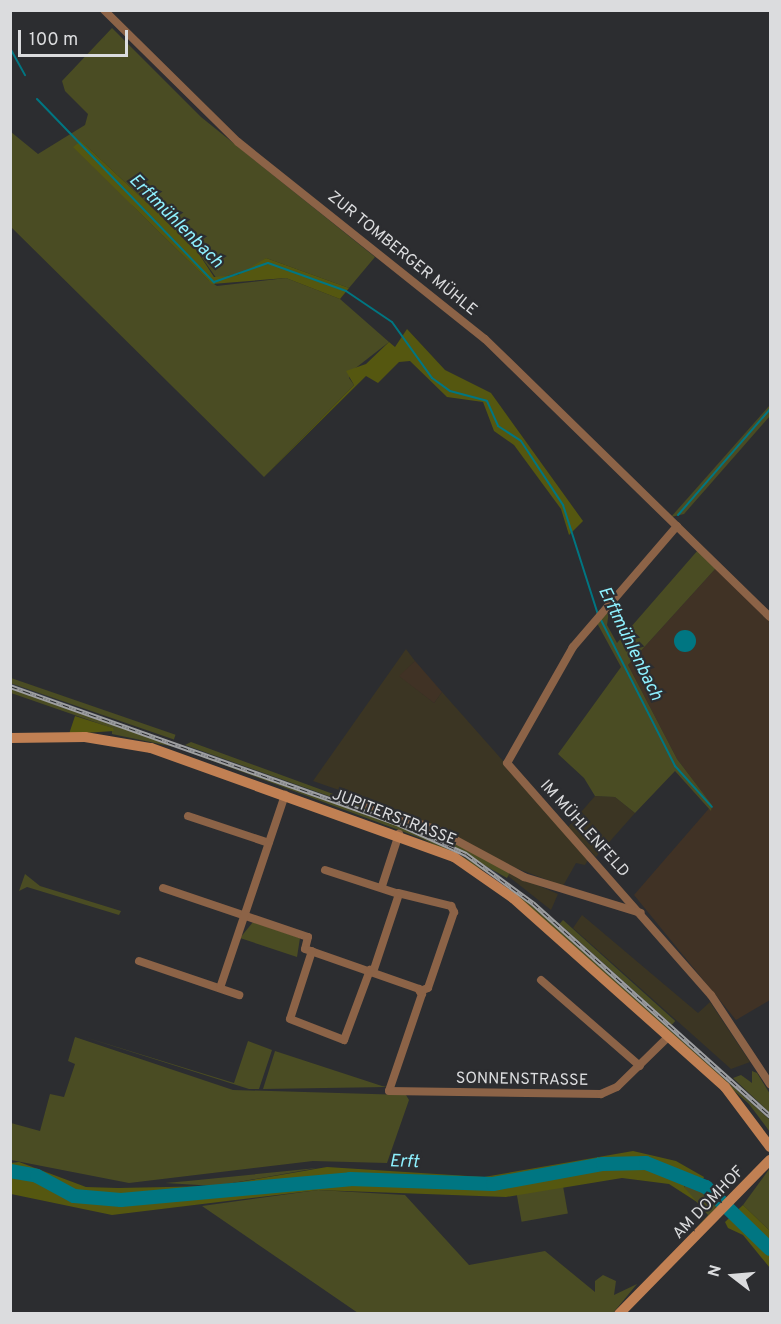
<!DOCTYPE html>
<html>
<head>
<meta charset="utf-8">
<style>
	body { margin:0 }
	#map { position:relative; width:781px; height:1324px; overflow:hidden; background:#2c2d30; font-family:Overpass,sans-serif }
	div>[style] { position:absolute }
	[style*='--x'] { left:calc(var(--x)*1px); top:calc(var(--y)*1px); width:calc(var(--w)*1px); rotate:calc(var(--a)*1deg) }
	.commercial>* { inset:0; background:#3b3523 }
	.industrial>* { inset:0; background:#403225 }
	.built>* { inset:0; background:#32363e; transform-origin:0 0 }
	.green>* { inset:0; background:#4a4c23; transform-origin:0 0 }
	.forest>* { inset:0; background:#555710 }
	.water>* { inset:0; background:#007682 }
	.round { border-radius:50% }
	.stream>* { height:2px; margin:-1px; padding:0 1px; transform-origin:1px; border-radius:1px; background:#007682 }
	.river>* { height:14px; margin:-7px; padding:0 7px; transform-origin:7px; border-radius:7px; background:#007682 }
	.street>* { height:8px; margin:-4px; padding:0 4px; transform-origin:4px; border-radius:4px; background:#8c6347 }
	.secondary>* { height:10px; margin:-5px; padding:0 5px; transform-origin:5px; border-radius:5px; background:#c18053 }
	.rail>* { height:4.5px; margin-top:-2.25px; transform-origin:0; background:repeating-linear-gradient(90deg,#2c2d30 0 7px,#9e9fa1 0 14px); box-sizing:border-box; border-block:2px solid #9e9fa1 }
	span { translate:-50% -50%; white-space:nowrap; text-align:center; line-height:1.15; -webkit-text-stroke:4.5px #2c2d30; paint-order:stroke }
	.street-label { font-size:16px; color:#dbdcde }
	.water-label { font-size:18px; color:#8ef1ff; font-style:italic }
	.frame { position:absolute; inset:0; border:12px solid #dbdcde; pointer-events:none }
	.north { position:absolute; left:703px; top:1246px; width:60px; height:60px; -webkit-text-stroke:4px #2c2d30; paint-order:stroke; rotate:286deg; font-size:16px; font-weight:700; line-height:24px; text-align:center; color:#dbdcde }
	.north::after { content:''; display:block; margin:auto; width:21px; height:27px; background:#dbdcde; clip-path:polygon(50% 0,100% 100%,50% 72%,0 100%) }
	.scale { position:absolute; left:18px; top:30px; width:110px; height:27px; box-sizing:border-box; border:3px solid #dbdcde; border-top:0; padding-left:8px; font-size:18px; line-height:21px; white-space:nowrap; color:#dbdcde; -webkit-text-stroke:4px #2c2d30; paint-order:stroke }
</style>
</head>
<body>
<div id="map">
	<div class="commercial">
		<div style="clip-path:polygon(406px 649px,415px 661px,400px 676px,434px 703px,442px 692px,589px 858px,585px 865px,576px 863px,563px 886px,516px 868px,411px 815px,313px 781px)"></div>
		<div style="clip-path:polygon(595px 796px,615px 797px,635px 813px,596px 857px,568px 827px)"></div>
		<div style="clip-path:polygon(509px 873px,558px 894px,551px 910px,508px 876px)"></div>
		<div style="clip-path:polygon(582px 915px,698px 1013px,710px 1002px,750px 1062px,731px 1069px,573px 928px)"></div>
	</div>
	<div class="industrial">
		<div style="clip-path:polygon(716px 568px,770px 621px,770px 1000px,736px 1020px,634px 895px,712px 805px,677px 759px,628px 665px)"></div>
		<div style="clip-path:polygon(415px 661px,442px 692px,434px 703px,399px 676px)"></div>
	</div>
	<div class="built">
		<div style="left:11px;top:683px;width:179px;height:5px;rotate:20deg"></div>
		<div style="clip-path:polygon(185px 745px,416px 827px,487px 864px,770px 1113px,770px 1120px,535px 908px,482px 867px,410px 829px,183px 750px)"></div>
	</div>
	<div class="green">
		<div style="clip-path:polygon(112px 28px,201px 117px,375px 257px,349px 288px,266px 258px,253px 269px,217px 279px,195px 248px,81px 141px,134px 207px,208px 280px,217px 286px,286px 278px,340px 299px,389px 342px,353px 370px,349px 378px,354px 385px,264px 477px,11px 227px,11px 132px,38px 154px,85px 125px,88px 114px,65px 91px,62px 81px)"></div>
		<div style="clip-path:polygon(770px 405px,770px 416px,684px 514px,671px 517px)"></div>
		<div style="clip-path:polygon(698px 550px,716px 568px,628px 665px,677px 759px,712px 805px,711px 811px,675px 771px,635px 813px,615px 797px,595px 796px,584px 778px,558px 754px,621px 667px,597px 623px,609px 611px,607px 625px,617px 643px)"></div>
		<div style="left:11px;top:678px;width:174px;height:5px;rotate:19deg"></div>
		<div style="clip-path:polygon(11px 688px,116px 726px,179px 748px,112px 734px,112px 728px,11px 693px)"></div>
		<div style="clip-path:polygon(191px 742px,434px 831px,510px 872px,507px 878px,416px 827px,185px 745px)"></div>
		<div style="clip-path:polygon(183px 750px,410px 829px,482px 867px,535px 908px,770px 1120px,770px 1132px,749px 1104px,494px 876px,423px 839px)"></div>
		<div style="clip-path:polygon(25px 874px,40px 886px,121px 911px,119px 915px,27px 887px,19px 891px)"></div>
		<div style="left:563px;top:920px;width:151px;height:5px;rotate:42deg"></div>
		<div style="clip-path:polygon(253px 922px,300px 938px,297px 957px,240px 938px)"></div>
		<div style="clip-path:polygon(81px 1036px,234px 1083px,248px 1041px,272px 1050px,259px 1089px,249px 1089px)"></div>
		<div style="clip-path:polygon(75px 1037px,233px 1090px,406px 1095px,409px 1100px,387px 1163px,313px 1161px,129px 1183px,11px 1160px,11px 1123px,40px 1131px,50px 1094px,64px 1097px,75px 1064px,68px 1061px)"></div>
		<div style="clip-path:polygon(275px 1051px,382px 1086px,387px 1087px,263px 1089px)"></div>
		<div style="clip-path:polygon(752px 1071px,757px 1073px,770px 1094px,770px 1113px,733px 1078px,741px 1075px,752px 1083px)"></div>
		<div style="clip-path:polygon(317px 1168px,216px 1186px,165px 1183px,188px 1181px)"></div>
		<div style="clip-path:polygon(770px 1168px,770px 1231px,743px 1205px)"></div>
		<div style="clip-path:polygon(687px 1180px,721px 1203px,674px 1252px,708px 1215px,684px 1188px)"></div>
		<div style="left:563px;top:1186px;width:28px;height:47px;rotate:80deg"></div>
		<div style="clip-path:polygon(318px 1190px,405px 1195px,469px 1265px,545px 1251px,595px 1292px,595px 1281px,603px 1275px,616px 1281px,614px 1295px,637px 1284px,613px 1313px,358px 1313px,202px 1206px)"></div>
	</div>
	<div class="forest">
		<div style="clip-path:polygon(81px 141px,195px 248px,214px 277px,238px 275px,266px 258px,349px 288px,340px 299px,286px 278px,212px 284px,73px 147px)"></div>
		<div style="clip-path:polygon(407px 329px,445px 370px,491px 393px,583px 521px,569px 535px,561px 509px,514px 445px,494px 431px,483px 402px,447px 397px,410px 361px,399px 362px,378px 383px,366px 376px,264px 477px,354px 385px,346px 371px,366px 364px,389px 342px,395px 347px)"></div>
		<div style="clip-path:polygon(75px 716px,113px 728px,114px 731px,69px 734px)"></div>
		<div style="clip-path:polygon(633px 1151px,676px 1161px,704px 1177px,702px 1182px,687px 1180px,684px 1187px,697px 1202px,669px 1184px,622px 1178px,506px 1197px,318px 1190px,112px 1215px,11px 1194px,11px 1163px,19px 1162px,86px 1187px,118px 1188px,216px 1186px,327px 1167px,484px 1177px)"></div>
		<div style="clip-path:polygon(743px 1205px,770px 1231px,770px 1268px,743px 1235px,728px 1228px,725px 1222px)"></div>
	</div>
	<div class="water">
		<div class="round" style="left:674px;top:630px;width:22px;height:22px"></div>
	</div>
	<div class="stream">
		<div style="--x:10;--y:48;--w:31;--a:61"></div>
		<div style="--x:37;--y:99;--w:255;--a:46"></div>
		<div style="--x:214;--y:282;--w:57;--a:-19.4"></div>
		<div style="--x:268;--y:263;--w:83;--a:19.7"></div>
		<div style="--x:346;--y:291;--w:55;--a:34"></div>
		<div style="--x:392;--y:322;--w:69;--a:54.5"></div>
		<div style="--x:432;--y:378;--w:22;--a:36"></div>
		<div style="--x:450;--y:391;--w:38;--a:15"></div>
		<div style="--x:487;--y:401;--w:27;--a:66"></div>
		<div style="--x:498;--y:426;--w:27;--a:33"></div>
		<div style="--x:521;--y:441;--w:77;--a:56.7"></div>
		<div style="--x:563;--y:505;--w:115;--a:72.3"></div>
		<div style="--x:678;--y:515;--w:140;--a:-49"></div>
		<div style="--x:601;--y:620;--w:164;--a:63.1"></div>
		<div style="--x:675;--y:766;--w:55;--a:47.9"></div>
		<div style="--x:593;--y:1166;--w:9;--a:-58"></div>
	</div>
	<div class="river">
		<div style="--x:10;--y:1171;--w:27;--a:10"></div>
		<div style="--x:37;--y:1176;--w:42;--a:28.4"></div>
		<div style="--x:74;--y:1196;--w:47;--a:4.9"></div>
		<div style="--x:121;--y:1200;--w:230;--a:-5.2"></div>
		<div style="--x:350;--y:1179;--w:143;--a:2"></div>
		<div style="--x:493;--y:1184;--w:112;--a:-10.3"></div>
		<div style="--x:603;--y:1164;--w:43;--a:-1.3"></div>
		<div style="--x:646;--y:1163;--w:65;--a:21.8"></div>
		<div style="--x:706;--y:1187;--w:89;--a:44.1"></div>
	</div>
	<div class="street">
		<div style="--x:104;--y:10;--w:188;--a:44.6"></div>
		<div style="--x:238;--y:142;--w:316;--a:38.6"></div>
		<div style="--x:485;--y:339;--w:398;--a:44.3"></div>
		<div style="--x:677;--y:526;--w:160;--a:130.7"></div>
		<div style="--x:573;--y:647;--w:133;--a:119.6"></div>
		<div style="--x:507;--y:763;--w:309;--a:48.7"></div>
		<div style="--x:711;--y:995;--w:107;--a:56.5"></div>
		<div style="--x:362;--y:802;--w:82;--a:20.6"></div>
		<div style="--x:439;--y:831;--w:97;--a:28.4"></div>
		<div style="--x:524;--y:877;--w:122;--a:17.1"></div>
		<div style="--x:188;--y:816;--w:85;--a:18.4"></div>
		<div style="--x:325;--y:870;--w:78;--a:18"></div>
		<div style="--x:399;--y:894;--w:79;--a:108.4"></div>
		<div style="--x:382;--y:886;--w:55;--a:-71.9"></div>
		<div style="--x:163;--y:888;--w:153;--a:18.7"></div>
		<div style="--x:308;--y:937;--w:12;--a:104"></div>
		<div style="--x:305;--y:949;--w:121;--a:19.3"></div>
		<div style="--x:419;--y:989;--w:6;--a:59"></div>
		<div style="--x:422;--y:994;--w:102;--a:108.8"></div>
		<div style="--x:389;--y:1091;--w:212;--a:0.8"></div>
		<div style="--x:601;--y:1094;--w:17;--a:-24"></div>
		<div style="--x:617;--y:1087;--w:71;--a:-44.4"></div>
		<div style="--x:398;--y:893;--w:55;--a:13.8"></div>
		<div style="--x:451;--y:906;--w:7;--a:63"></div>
		<div style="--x:454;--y:912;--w:80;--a:108.9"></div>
		<div style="--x:428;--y:988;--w:9;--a:159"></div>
		<div style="--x:312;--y:951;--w:71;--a:107.9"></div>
		<div style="--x:290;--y:1019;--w:58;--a:21.3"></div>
		<div style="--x:344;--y:1040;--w:75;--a:-69.6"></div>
		<div style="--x:139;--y:961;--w:106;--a:18.8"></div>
		<div style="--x:541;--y:980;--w:131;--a:41"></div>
		<div style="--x:220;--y:988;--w:204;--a:-71.4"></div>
	</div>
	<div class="secondary">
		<div style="--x:10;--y:738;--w:75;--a:-0.8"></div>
		<div style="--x:85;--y:737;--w:67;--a:9.5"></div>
		<div style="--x:151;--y:748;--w:322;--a:19.8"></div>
		<div style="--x:454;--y:857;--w:72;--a:34.8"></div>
		<div style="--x:513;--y:898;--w:284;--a:41.7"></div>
		<div style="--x:725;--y:1087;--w:75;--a:53.1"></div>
		<div style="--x:619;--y:1314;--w:216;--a:-45.6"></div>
	</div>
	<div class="rail">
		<div style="--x:10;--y:686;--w:411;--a:19.5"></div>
		<div style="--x:397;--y:823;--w:76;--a:24.2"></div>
		<div style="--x:466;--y:854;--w:83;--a:36.2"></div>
		<div style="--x:533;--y:903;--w:319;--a:41.9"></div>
	</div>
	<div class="street-label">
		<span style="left:402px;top:254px;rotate:39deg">ZUR TOMBERGER MÜHLE</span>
		<span style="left:394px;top:818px;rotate:21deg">JUPITERSTRASSE</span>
		<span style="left:584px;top:829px;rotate:48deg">IM MÜHLENFELD</span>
		<span style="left:522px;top:1080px;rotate:1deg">SONNENSTRASSE</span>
		<span style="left:709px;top:1203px;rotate:-46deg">AM DOMHOF</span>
	</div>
	<div class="water-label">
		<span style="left:175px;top:222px;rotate:45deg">Erftmühlenbach</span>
		<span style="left:629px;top:644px;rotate:64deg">Erftmühlenbach</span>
		<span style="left:404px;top:1163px;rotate:2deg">Erft</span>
	</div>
	<div class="frame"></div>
	<div class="north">N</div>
	<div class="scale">100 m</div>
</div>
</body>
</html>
